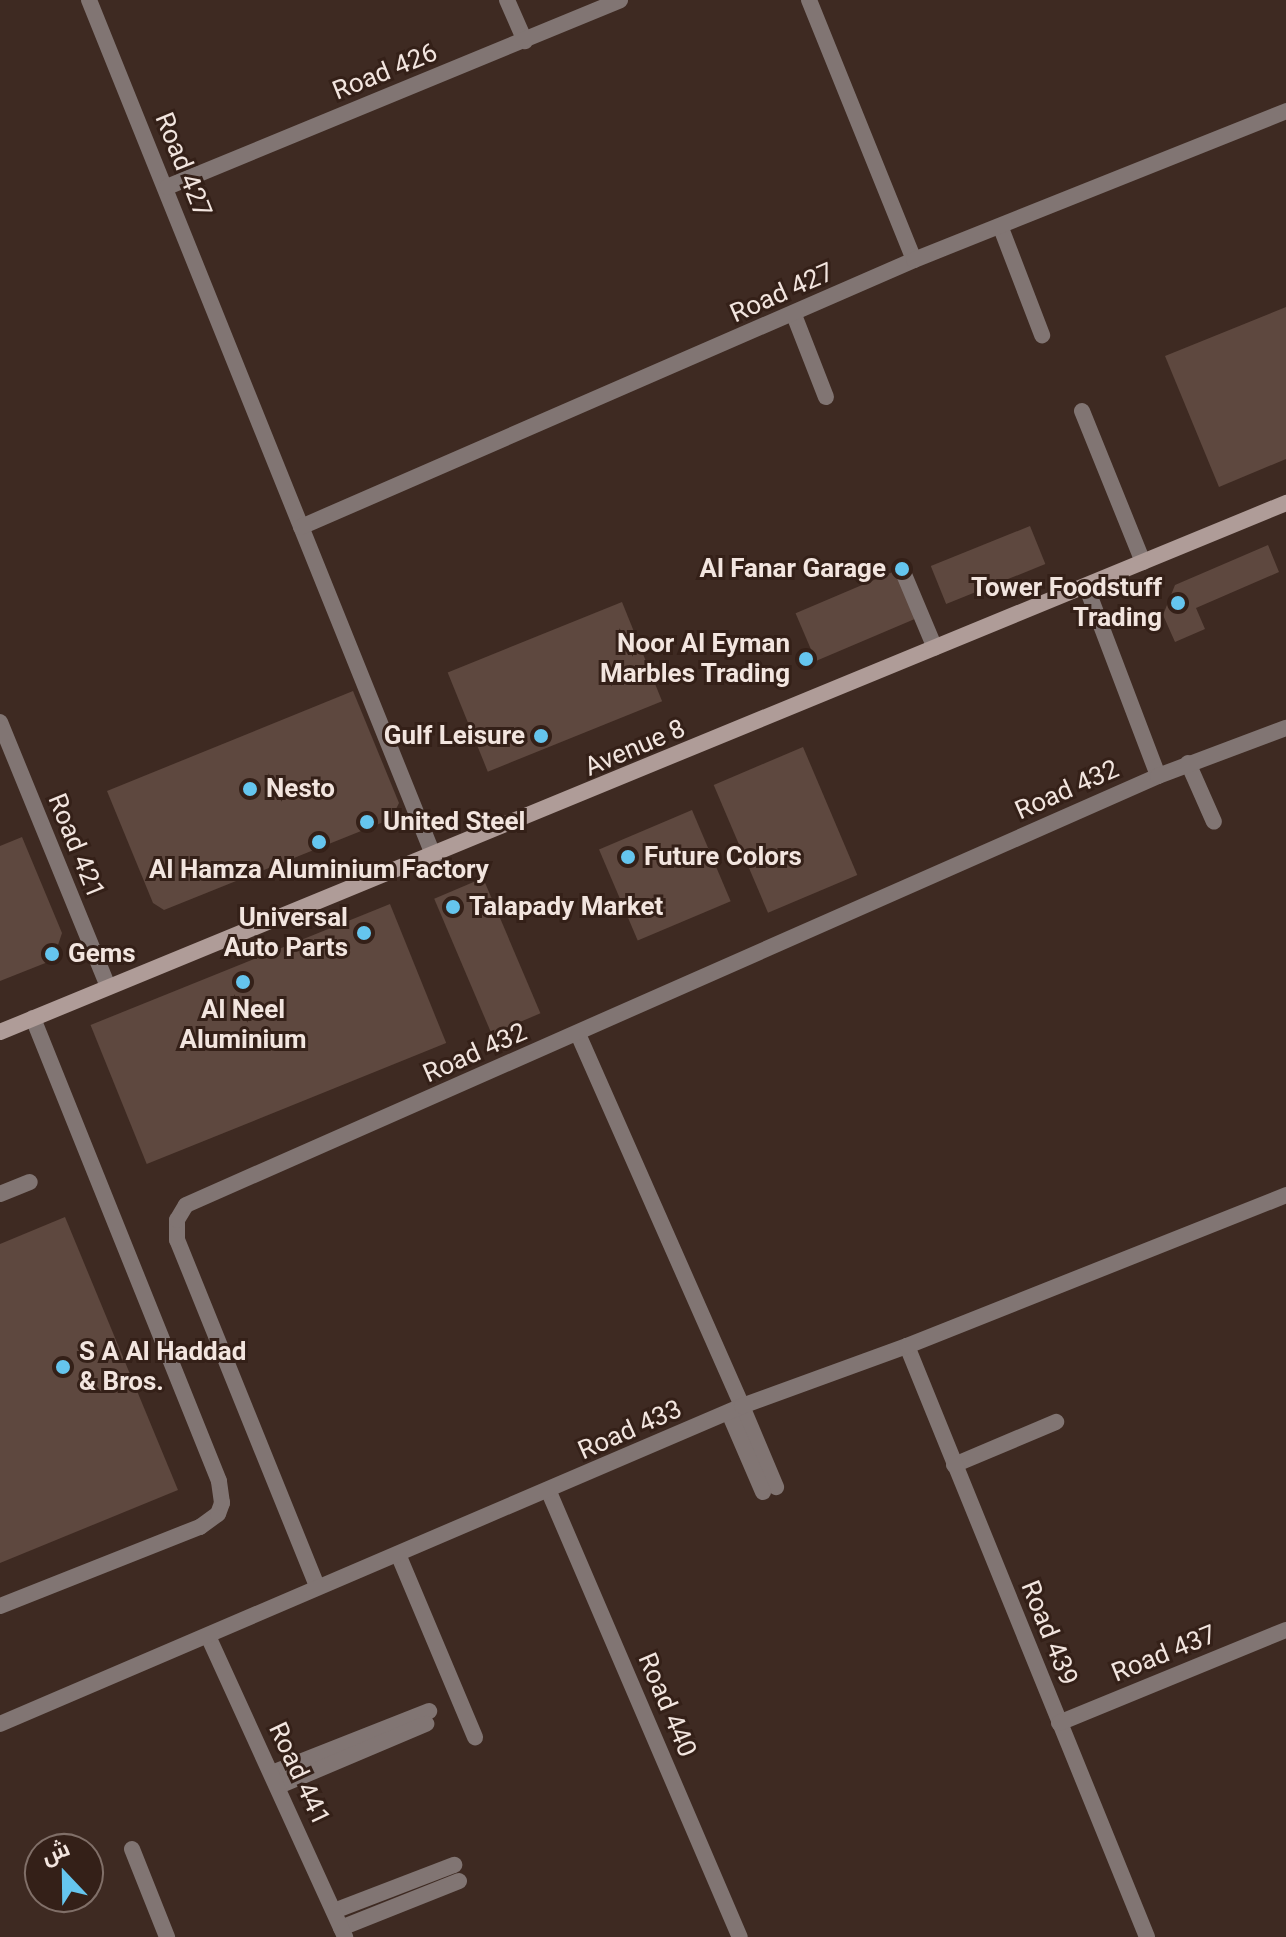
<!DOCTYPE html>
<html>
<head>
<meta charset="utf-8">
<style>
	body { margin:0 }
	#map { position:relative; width:1286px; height:1937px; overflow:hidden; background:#3e2a22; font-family:Roboto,Cairo,sans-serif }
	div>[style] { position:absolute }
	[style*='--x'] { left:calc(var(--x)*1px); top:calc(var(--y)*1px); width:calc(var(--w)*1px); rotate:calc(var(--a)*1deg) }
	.building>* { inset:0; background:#5e483f; transform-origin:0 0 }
	.lane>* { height:16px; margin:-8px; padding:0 8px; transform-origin:8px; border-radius:8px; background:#817573 }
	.street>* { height:16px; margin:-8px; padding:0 8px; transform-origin:8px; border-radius:8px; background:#817573 }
	.secondary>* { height:16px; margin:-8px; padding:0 8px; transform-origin:8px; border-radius:8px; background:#af9c98 }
	.dots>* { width:22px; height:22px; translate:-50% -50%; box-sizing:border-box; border:4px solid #342018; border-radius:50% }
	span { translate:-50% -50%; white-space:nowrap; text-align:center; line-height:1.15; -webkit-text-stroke:6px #342018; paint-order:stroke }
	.street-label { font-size:26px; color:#f2e5df }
	.poi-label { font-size:26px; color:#f2e5df; font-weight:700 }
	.right { translate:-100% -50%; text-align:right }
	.left { translate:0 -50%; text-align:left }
	.north { position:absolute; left:24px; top:1833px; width:80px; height:80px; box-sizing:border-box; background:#342018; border:2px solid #806f68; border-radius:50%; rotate:338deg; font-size:22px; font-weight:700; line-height:32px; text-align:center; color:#f2e5df }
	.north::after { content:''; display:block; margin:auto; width:28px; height:36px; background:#65c5ee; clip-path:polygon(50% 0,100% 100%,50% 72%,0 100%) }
</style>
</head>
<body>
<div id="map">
	<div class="building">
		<div style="clip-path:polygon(1286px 307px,1286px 459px,1219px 487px,1165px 356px)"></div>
		<div style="left:1030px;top:526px;width:41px;height:107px;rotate:68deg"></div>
		<div style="clip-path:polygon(1268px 545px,1279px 572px,1196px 608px,1205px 629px,1175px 642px,1163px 615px,1175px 585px)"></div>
		<div style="left:895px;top:571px;width:52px;height:108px;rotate:67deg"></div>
		<div style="left:622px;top:602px;width:107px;height:188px;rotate:68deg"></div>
		<div style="clip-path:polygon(353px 691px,399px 803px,391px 819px,164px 910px,153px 903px,107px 791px)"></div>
		<div style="left:803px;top:747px;width:139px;height:97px;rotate:67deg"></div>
		<div style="left:692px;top:810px;width:99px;height:101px;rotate:67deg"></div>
		<div style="clip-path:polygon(22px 837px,62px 933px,53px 960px,0 981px,0 846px)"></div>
		<div style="left:483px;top:878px;width:147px;height:53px;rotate:67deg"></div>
		<div style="left:390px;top:904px;width:150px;height:323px;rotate:68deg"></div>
		<div style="clip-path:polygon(65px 1217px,178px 1490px,0 1563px,0 1244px)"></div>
	</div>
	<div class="lane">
		<div style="--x:1001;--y:228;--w:115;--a:69"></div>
		<div style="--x:794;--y:315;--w:88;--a:68.7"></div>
		<div style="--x:1082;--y:411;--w:163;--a:68"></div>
		<div style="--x:903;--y:572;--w:82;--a:67.2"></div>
		<div style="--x:1188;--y:763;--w:64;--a:66.2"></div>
		<div style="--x:0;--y:1194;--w:32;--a:-22"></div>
		<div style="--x:742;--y:1406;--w:88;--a:67.2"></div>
		<div style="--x:729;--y:1413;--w:86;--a:66.7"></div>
		<div style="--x:954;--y:1465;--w:111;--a:-22.9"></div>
		<div style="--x:398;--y:1554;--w:199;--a:67.2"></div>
		<div style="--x:0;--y:1606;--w:215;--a:-21.6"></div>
		<div style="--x:200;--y:1527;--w:22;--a:-36"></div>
		<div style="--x:218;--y:1514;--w:12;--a:-70"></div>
		<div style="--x:222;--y:1503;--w:22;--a:-98"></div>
		<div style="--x:219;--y:1481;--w:499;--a:-111.9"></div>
		<div style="--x:272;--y:1773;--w:169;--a:-21.5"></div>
		<div style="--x:279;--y:1786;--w:160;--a:-22.9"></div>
		<div style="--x:132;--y:1849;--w:95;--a:68.3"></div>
		<div style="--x:334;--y:1911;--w:129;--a:-21"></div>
		<div style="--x:341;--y:1928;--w:127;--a:-21.7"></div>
	</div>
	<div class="street">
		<div style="--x:89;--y:0;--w:924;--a:68.07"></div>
		<div style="--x:507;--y:0;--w:45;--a:66.3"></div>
		<div style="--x:809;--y:0;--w:280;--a:68"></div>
		<div style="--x:167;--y:187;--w:490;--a:-22.4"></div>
		<div style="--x:301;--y:527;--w:669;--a:-23.54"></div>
		<div style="--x:914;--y:260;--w:401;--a:-21.8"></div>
		<div style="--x:1086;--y:586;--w:203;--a:69.2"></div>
		<div style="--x:0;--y:722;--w:286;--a:67.8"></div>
		<div style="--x:578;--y:1034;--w:407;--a:66.2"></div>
		<div style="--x:907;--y:1346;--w:638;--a:67.9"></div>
		<div style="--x:549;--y:1492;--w:484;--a:66.8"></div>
		<div style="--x:317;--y:1586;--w:373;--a:-112"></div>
		<div style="--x:177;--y:1240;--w:20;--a:-90"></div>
		<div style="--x:177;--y:1220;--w:17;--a:-59"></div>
		<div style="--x:186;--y:1205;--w:1062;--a:-23.81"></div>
		<div style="--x:1158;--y:776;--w:137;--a:-20.6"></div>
		<div style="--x:208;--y:1636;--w:331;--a:65.5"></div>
		<div style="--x:1059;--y:1723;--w:245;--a:-22.3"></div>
		<div style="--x:0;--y:1724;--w:807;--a:-23.2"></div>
		<div style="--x:742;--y:1406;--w:176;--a:-20"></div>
		<div style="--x:907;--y:1346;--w:408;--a:-21.7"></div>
	</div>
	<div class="secondary">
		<div style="--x:0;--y:1032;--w:1391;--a:-22.36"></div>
	</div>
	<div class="dots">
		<div style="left:902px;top:569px;background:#65c5ee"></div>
		<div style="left:1178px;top:603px;background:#65c5ee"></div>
		<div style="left:806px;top:659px;background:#65c5ee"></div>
		<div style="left:541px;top:736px;background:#65c5ee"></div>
		<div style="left:250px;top:789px;background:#65c5ee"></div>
		<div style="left:367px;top:822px;background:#65c5ee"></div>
		<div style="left:319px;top:842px;background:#65c5ee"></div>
		<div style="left:628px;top:857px;background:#65c5ee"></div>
		<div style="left:453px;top:907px;background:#65c5ee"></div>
		<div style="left:364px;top:933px;background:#65c5ee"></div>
		<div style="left:52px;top:954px;background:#65c5ee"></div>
		<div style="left:243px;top:982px;background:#65c5ee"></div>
		<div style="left:63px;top:1367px;background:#65c5ee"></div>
	</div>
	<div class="street-label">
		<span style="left:385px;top:72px;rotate:-22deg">Road 426</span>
		<span style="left:183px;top:165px;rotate:68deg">Road 427</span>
		<span style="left:782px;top:293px;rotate:-24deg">Road 427</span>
		<span style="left:635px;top:748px;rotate:-23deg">Avenue 8</span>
		<span style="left:1067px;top:790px;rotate:-24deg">Road 432</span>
		<span style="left:76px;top:846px;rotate:68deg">Road 421</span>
		<span style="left:475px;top:1053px;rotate:-24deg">Road 432</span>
		<span style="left:630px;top:1430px;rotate:-24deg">Road 433</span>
		<span style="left:1049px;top:1633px;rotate:68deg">Road 439</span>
		<span style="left:1164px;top:1654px;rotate:-22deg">Road 437</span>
		<span style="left:667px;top:1705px;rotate:67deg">Road 440</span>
		<span style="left:299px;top:1774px;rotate:65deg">Road 441</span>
	</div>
	<div class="poi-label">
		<span class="right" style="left:886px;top:569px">Al Fanar Garage</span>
		<span class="right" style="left:1162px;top:603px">Tower Foodstuff<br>Trading</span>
		<span class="right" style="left:790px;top:659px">Noor Al Eyman<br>Marbles Trading</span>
		<span class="right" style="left:525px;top:736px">Gulf Leisure</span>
		<span class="left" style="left:266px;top:789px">Nesto</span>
		<span class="left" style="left:383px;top:822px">United Steel</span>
		<span class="left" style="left:644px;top:857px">Future Colors</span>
		<span style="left:319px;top:870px">Al Hamza Aluminium Factory</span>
		<span class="left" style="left:469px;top:907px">Talapady Market</span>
		<span class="right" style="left:348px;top:933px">Universal<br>Auto Parts</span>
		<span class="left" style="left:68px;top:954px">Gems</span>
		<span style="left:243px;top:1025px">Al Neel<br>Aluminium</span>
		<span class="left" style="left:79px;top:1367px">S A Al Haddad<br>&amp; Bros.</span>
	</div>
	<div class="north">ش</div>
</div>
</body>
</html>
